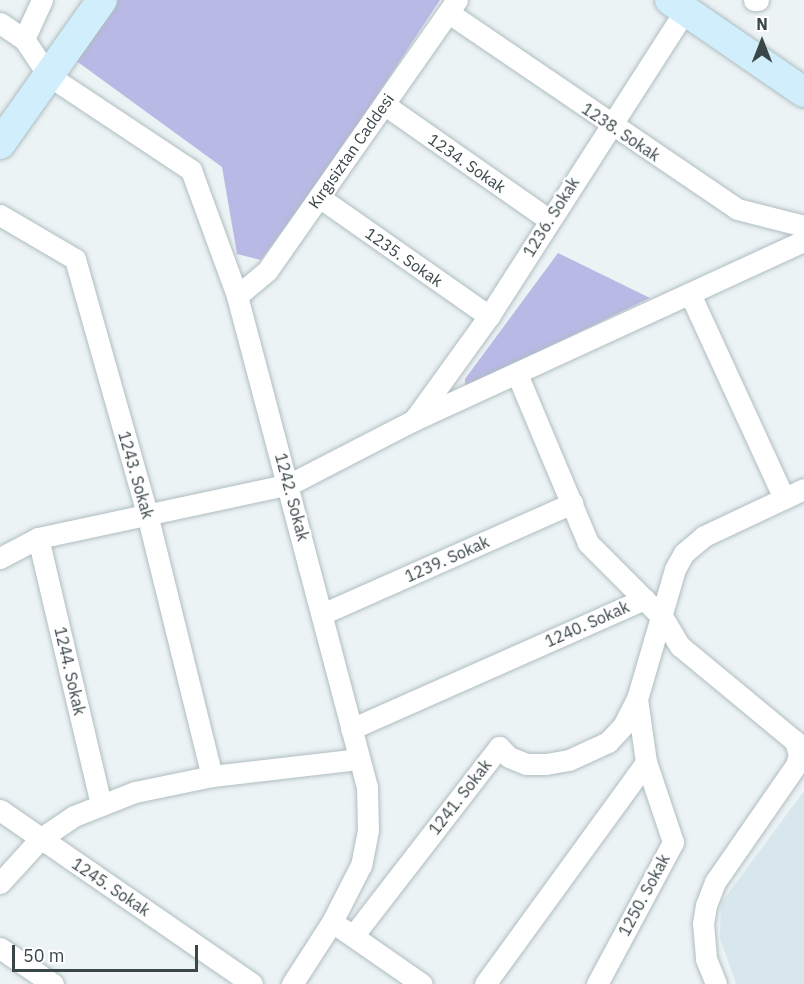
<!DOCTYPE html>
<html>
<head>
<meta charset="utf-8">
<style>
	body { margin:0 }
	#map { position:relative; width:804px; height:984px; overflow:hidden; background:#ecf3f5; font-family:"IBM Plex Sans",sans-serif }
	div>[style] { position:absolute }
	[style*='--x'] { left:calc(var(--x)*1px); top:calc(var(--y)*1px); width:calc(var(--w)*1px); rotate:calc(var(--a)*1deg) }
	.education>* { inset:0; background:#d8e7ed }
	.green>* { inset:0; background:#b9b9e5 }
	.roads { filter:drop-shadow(0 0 2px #afbdc0) drop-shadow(0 0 2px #afbdc0) }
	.street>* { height:21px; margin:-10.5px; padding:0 10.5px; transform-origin:10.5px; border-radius:10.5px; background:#fff }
	.secondary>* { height:30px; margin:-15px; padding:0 15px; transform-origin:15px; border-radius:15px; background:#d0eefb }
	span { translate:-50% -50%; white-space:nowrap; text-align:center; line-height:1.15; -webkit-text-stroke:4.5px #fff; paint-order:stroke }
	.street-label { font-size:16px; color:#3a4749 }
	.north { position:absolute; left:732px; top:12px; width:60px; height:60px; -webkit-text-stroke:4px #fff; paint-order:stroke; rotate:0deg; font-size:16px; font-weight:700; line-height:24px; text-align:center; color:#3a4749 }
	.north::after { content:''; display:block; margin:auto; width:21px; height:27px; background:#3a4749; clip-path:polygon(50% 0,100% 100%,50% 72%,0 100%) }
	.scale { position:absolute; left:12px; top:945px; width:186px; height:27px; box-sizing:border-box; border:3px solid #3a4749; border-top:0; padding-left:8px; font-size:18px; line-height:21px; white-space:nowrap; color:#3a4749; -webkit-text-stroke:4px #fff; paint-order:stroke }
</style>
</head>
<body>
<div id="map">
	<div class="education">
		<div style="clip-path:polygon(804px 791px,804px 984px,736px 984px,720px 938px,721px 903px)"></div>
	</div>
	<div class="green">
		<div style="clip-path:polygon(102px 0,440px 0,343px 147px,261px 260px,237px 254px,222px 167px,64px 52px)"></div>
		<div style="clip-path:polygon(558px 253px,650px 298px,465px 387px,465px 379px)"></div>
	</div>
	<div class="roads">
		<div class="street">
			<div style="--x:754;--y:0;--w:4;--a:0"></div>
			<div style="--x:449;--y:13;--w:348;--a:34.2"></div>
			<div style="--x:737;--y:209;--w:69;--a:14.2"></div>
			<div style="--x:0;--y:23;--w:29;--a:34"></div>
			<div style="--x:24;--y:39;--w:43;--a:56.3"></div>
			<div style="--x:48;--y:75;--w:172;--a:33.6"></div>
			<div style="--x:191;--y:170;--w:134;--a:69.9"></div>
			<div style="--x:237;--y:296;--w:508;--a:75.17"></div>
			<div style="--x:367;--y:787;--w:43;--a:88.7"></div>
			<div style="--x:368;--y:830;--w:36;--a:101"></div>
			<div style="--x:361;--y:865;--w:64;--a:117"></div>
			<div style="--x:332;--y:922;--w:74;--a:122.8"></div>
			<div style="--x:24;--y:39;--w:43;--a:-65.2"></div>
			<div style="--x:385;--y:105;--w:200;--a:35"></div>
			<div style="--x:319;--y:197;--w:208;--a:35"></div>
			<div style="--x:0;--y:215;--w:87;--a:30.4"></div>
			<div style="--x:75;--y:259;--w:265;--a:74.2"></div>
			<div style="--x:147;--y:514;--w:270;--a:76.1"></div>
			<div style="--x:690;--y:294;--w:225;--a:65.3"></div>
			<div style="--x:237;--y:296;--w:39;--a:-40"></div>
			<div style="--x:267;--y:271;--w:331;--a:-55"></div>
			<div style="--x:517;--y:374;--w:183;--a:67.2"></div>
			<div style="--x:588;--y:543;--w:106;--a:45"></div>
			<div style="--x:663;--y:618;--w:33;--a:59"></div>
			<div style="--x:680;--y:646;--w:149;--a:39.6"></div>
			<div style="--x:795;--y:741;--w:15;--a:74"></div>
			<div style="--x:799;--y:755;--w:10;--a:107"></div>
			<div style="--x:796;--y:765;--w:142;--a:124.7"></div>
			<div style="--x:715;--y:882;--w:25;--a:111"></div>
			<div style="--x:706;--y:905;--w:18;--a:99"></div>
			<div style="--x:703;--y:923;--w:36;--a:85"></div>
			<div style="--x:706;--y:959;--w:27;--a:68"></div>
			<div style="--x:414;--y:420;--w:128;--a:-54.2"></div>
			<div style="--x:489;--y:316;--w:363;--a:-57.3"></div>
			<div style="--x:38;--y:538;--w:274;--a:76.7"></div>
			<div style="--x:0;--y:558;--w:43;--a:-27.8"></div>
			<div style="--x:38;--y:538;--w:258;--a:-12.1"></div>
			<div style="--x:290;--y:484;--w:140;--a:-27.3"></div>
			<div style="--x:414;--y:420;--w:429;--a:-24.7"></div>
			<div style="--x:322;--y:614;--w:274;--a:-23.9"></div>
			<div style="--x:351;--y:729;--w:321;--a:-23.9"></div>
			<div style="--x:0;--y:810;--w:306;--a:34.6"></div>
			<div style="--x:0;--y:883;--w:59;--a:-47.7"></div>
			<div style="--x:40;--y:839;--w:41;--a:-34.1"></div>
			<div style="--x:74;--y:816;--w:66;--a:-21.5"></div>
			<div style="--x:135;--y:792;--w:79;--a:-11.7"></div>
			<div style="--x:212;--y:776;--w:147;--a:-6.6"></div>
			<div style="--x:341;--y:928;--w:98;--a:34.7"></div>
			<div style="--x:353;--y:936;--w:239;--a:-52.3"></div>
			<div style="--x:499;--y:747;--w:14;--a:45"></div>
			<div style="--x:509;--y:757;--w:18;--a:22"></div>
			<div style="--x:526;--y:764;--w:20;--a:0"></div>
			<div style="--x:546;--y:764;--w:23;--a:-10"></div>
			<div style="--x:569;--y:760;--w:43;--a:-24.8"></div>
			<div style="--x:608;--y:742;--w:22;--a:-47"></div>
			<div style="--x:623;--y:726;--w:30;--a:-63"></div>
			<div style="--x:637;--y:699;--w:135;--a:-73.7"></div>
			<div style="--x:675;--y:569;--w:18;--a:-61"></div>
			<div style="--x:684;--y:553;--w:26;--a:-40"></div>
			<div style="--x:704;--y:536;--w:110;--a:-25.2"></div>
			<div style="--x:0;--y:948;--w:64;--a:34.2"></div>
			<div style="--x:485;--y:984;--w:274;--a:-54"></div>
			<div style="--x:597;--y:984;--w:161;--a:-61.8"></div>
			<div style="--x:673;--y:842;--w:84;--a:-108.6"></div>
			<div style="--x:646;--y:762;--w:64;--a:-98.1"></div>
		</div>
		<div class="secondary">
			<div style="--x:670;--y:0;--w:163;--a:34.5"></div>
			<div style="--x:0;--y:144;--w:176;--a:-54.7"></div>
		</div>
	</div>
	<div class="street-label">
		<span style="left:621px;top:132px;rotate:34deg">1238. Sokak</span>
		<span style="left:351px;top:151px;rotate:-55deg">Kırgısiztan Caddesi</span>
		<span style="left:467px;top:163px;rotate:35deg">1234. Sokak</span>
		<span style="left:551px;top:217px;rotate:-58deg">1236. Sokak</span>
		<span style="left:404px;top:257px;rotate:35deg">1235. Sokak</span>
		<span style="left:136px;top:475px;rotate:74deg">1243. Sokak</span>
		<span style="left:292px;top:497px;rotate:75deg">1242. Sokak</span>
		<span style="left:447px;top:559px;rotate:-24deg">1239. Sokak</span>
		<span style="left:587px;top:624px;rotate:-24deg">1240. Sokak</span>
		<span style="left:70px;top:671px;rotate:77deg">1244. Sokak</span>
		<span style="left:460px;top:797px;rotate:-52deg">1241. Sokak</span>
		<span style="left:111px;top:887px;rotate:34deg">1245. Sokak</span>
		<span style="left:644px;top:895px;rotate:-62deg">1250. Sokak</span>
	</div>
	<div class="north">N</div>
	<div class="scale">50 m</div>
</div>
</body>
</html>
